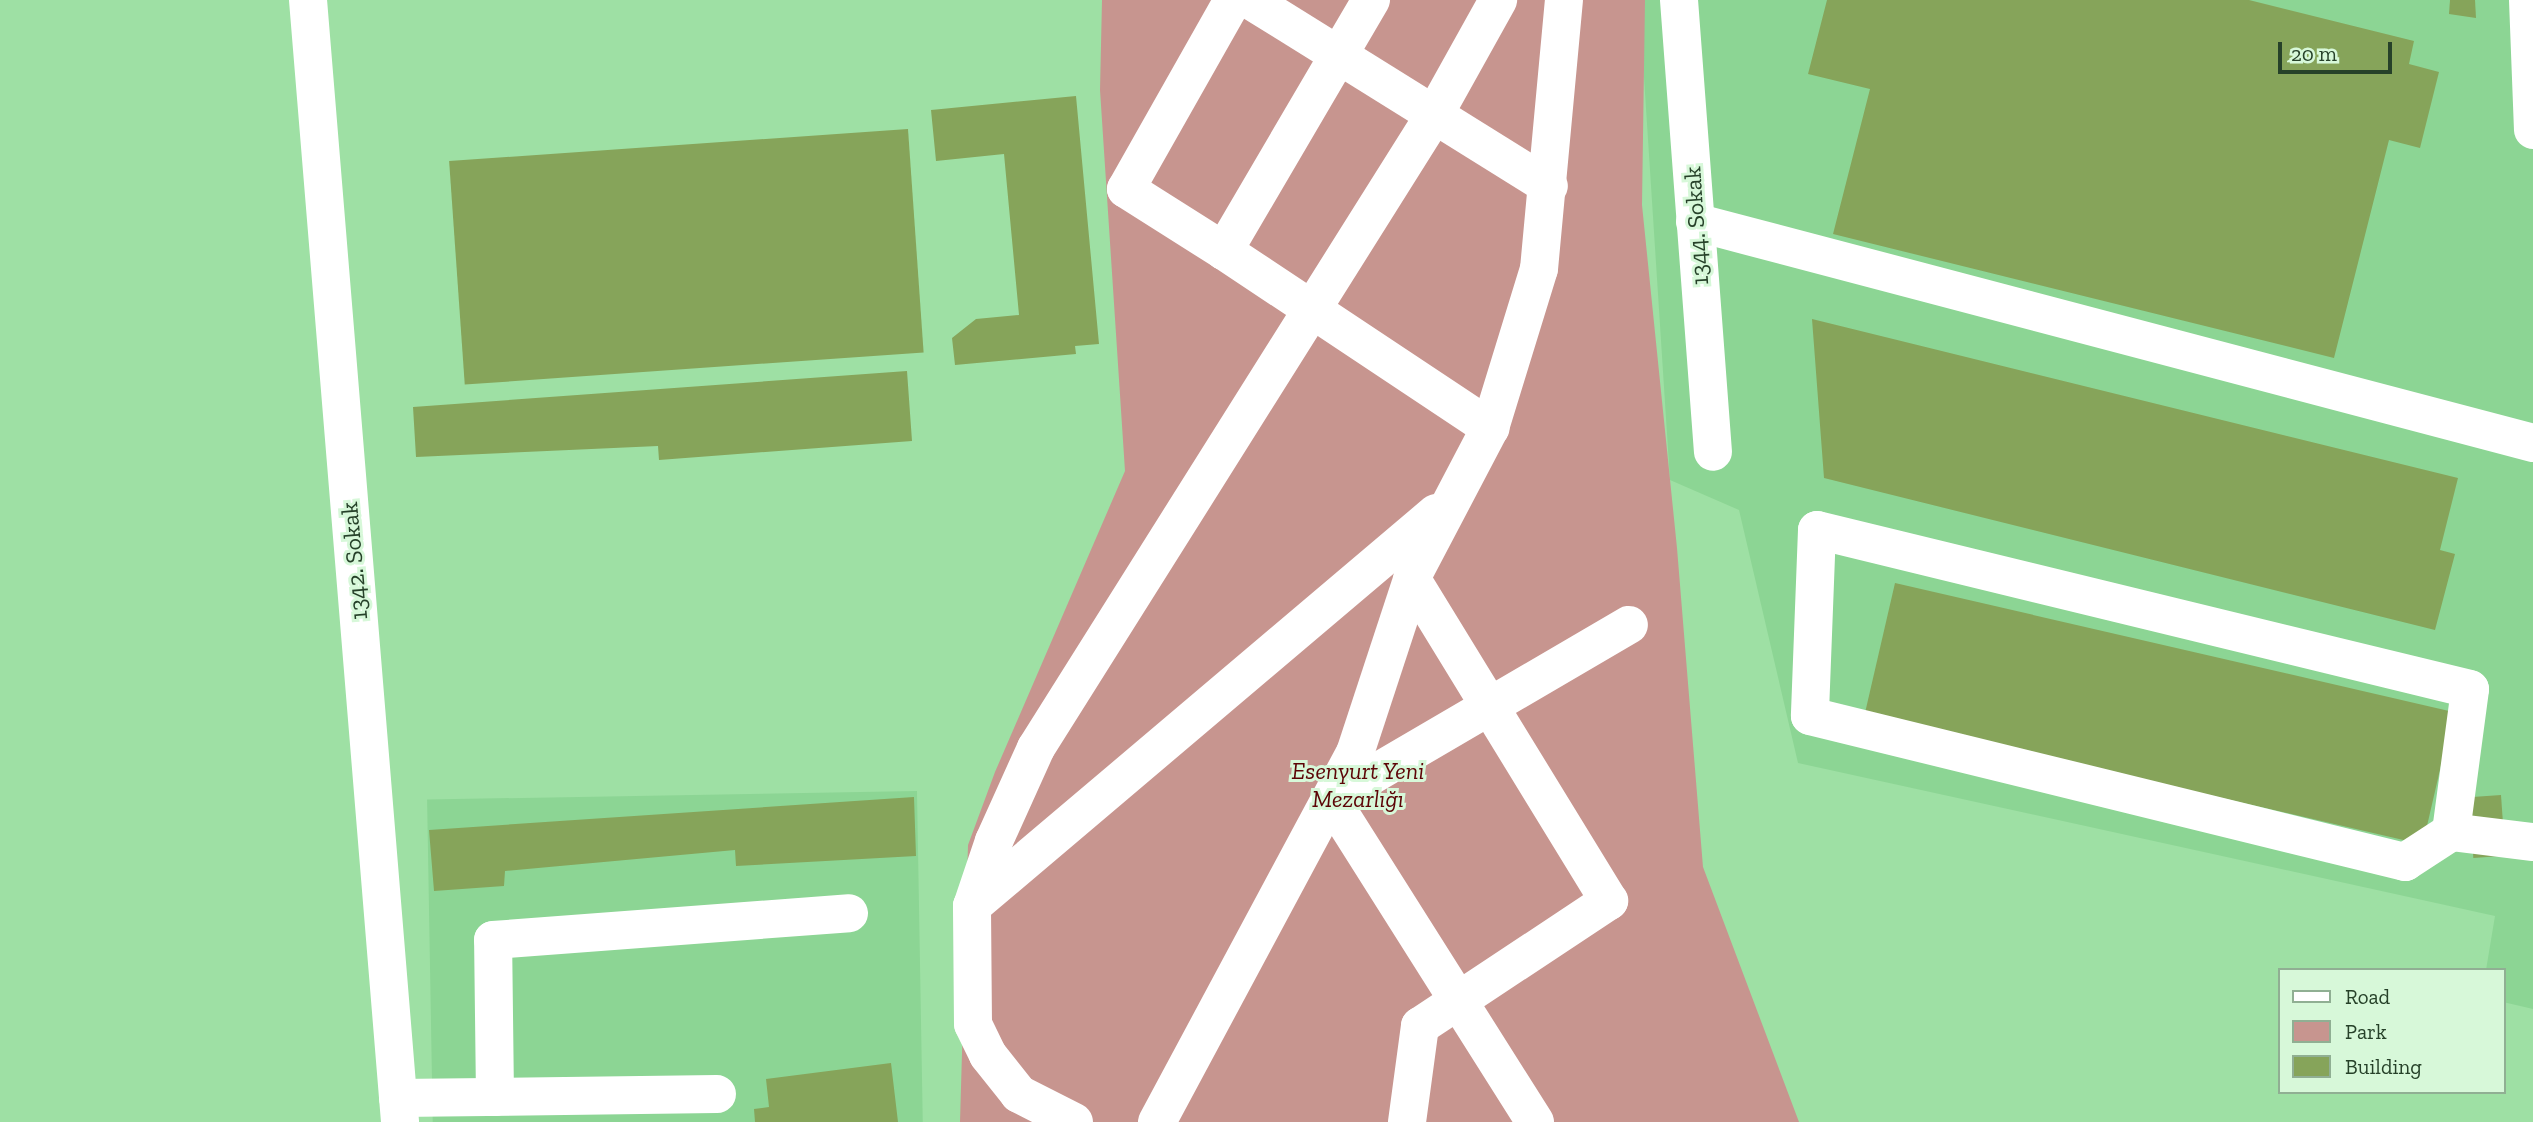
<!DOCTYPE html>
<html>
<head>
<meta charset="utf-8">
<style>
	body { margin:0 }
	#map { position:relative; width:2533px; height:1122px; overflow:hidden; background:#9ee0a4; font-family:"Zilla Slab",serif }
	div>[style] { position:absolute }
	[style*='--x'] { left:calc(var(--x)*1px); top:calc(var(--y)*1px); width:calc(var(--w)*1px); rotate:calc(var(--a)*1deg) }
	.built>* { inset:0; background:#8cd594; transform-origin:0 0 }
	.green>* { inset:0; background:#c7958f }
	.building>* { inset:0; background:#86a45a; transform-origin:0 0 }
	.minor>* { height:38px; margin:-19px; padding:0 19px; transform-origin:19px; border-radius:19px; background:#fff }
	span { translate:-50% -50%; white-space:nowrap; text-align:center; line-height:1.15; -webkit-text-stroke:6px #d7f8d9; paint-order:stroke }
	.street-label { font-size:24px; color:#264129 }
	.park-label { font-size:24px; color:#5c0406; font-style:italic }
	.legend { position:absolute; left:2278px; top:968px; width:228px; height:126px; box-sizing:border-box; background:#d7f8d9; border:2px solid #90af93; margin:0; padding:9px 12px; list-style:none; font-size:21px; color:#264129 }
	.legend li { display:flex; align-items:center; gap:14px; height:35px }
	.legend b { width:35px; border:2px solid #90af93 }
	.scale { position:absolute; left:2278px; top:42px; width:114px; height:32px; box-sizing:border-box; border:4px solid #264129; border-top:0; padding-left:9px; font-size:21px; line-height:24px; white-space:nowrap; color:#264129; -webkit-text-stroke:5px #d7f8d9; paint-order:stroke }
</style>
</head>
<body>
<div id="map">
	<div class="built">
		<div style="clip-path:polygon(1639px 0,2533px 0,2533px 1009px,2503px 1002px,2503px 970px,2486px 970px,2495px 916px,1798px 763px,1739px 510px,1670px 480px)"></div>
		<div style="left:917px;top:791px;width:331px;height:490px;rotate:89deg"></div>
	</div>
	<div class="green">
		<div style="clip-path:polygon(1102px 0,1645px 0,1642px 205px,1677px 548px,1703px 867px,1799px 1122px,960px 1122px,968px 845px,995px 772px,1125px 471px,1100px 90px)"></div>
	</div>
	<div class="building">
		<div style="clip-path:polygon(1827px 0,2249px 0,2414px 41px,2409px 64px,2439px 72px,2420px 148px,2389px 140px,2334px 358px,1833px 234px,1870px 89px,1808px 74px)"></div>
		<div style="clip-path:polygon(2450px 0,2475px 0,2476px 18px,2449px 14px)"></div>
		<div style="clip-path:polygon(1076px 96px,1099px 344px,1075px 346px,1076px 354px,955px 365px,952px 338px,976px 319px,1019px 315px,1004px 154px,936px 161px,931px 110px)"></div>
		<div style="left:908px;top:129px;width:224px;height:460px;rotate:86deg"></div>
		<div style="clip-path:polygon(1812px 319px,2458px 478px,2440px 550px,2455px 554px,2435px 630px,1824px 478px)"></div>
		<div style="clip-path:polygon(907px 371px,912px 441px,659px 460px,658px 446px,416px 457px,413px 407px)"></div>
		<div style="left:1895px;top:583px;width:573px;height:136px;rotate:13deg"></div>
		<div style="left:2501px;top:795px;width:61px;height:32px;rotate:86deg"></div>
		<div style="clip-path:polygon(914px 797px,916px 856px,736px 866px,735px 850px,505px 871px,504px 886px,434px 891px,429px 830px)"></div>
		<div style="clip-path:polygon(891px 1063px,898px 1122px,755px 1122px,754px 1109px,769px 1107px,766px 1079px)"></div>
	</div>
	<div class="minor">
		<div style="--x:308;--y:0;--w:1126;--a:85.31"></div>
		<div style="--x:1250;--y:0;--w:352;--a:31.9"></div>
		<div style="--x:1371;--y:0;--w:291;--a:120.4"></div>
		<div style="--x:1224;--y:251;--w:320;--a:33.6"></div>
		<div style="--x:1679;--y:0;--w:453;--a:85.7"></div>
		<div style="--x:2528;--y:0;--w:130;--a:87.8"></div>
		<div style="--x:1695;--y:222;--w:867;--a:14.77"></div>
		<div style="--x:1224;--y:251;--w:116;--a:-147.7"></div>
		<div style="--x:1126;--y:189;--w:217;--a:-60.5"></div>
		<div style="--x:2451;--y:832;--w:144;--a:-82.4"></div>
		<div style="--x:2470;--y:689;--w:672;--a:-166.32"></div>
		<div style="--x:1817;--y:530;--w:186;--a:92.2"></div>
		<div style="--x:1810;--y:716;--w:613;--a:13.79"></div>
		<div style="--x:2405;--y:862;--w:55;--a:-33.1"></div>
		<div style="--x:2451;--y:832;--w:83;--a:7"></div>
		<div style="--x:972;--y:906;--w:69;--a:-71.3"></div>
		<div style="--x:994;--y:841;--w:102;--a:-65.7"></div>
		<div style="--x:1036;--y:748;--w:745;--a:-57.82"></div>
		<div style="--x:1433;--y:117;--w:134;--a:-60.9"></div>
		<div style="--x:495;--y:1097;--w:157;--a:-90.7"></div>
		<div style="--x:493;--y:940;--w:357;--a:-4.3"></div>
		<div style="--x:398;--y:1098;--w:319;--a:-0.7"></div>
		<div style="--x:1074;--y:1122;--w:62;--a:-153"></div>
		<div style="--x:1019;--y:1094;--w:50;--a:-128.5"></div>
		<div style="--x:988;--y:1055;--w:34;--a:-116"></div>
		<div style="--x:973;--y:1024;--w:118;--a:-90.5"></div>
		<div style="--x:972;--y:906;--w:608;--a:-40.26"></div>
		<div style="--x:1157;--y:1122;--w:419;--a:-61.8"></div>
		<div style="--x:1355;--y:753;--w:192;--a:-71.8"></div>
		<div style="--x:1415;--y:571;--w:161;--a:-62.3"></div>
		<div style="--x:1490;--y:428;--w:166;--a:-72.9"></div>
		<div style="--x:1539;--y:269;--w:270;--a:-84.7"></div>
		<div style="--x:1407;--y:1122;--w:97;--a:-82.3"></div>
		<div style="--x:1420;--y:1026;--w:227;--a:-33.5"></div>
		<div style="--x:1609;--y:901;--w:377;--a:-121.5"></div>
		<div style="--x:1535;--y:1122;--w:382;--a:-122.3"></div>
		<div style="--x:1331;--y:799;--w:345;--a:-30.3"></div>
	</div>
	<div class="street-label">
		<span style="left:1696px;top:226px;rotate:-94deg">1344. Sokak</span>
		<span style="left:354px;top:561px;rotate:-95deg">1342. Sokak</span>
	</div>
	<div class="park-label">
		<span style="left:1358px;top:785px">Esenyurt Yeni<br>Mezarlığı</span>
	</div>
	<ul class="legend">
	<li><b style="height:9px;background:#fff"></b>Road</li>
	<li><b style="height:19px;background:#c7958f"></b>Park</li>
	<li><b style="height:19px;background:#86a45a"></b>Building</li>
	</ul>
	<div class="scale">20 m</div>
</div>
</body>
</html>
